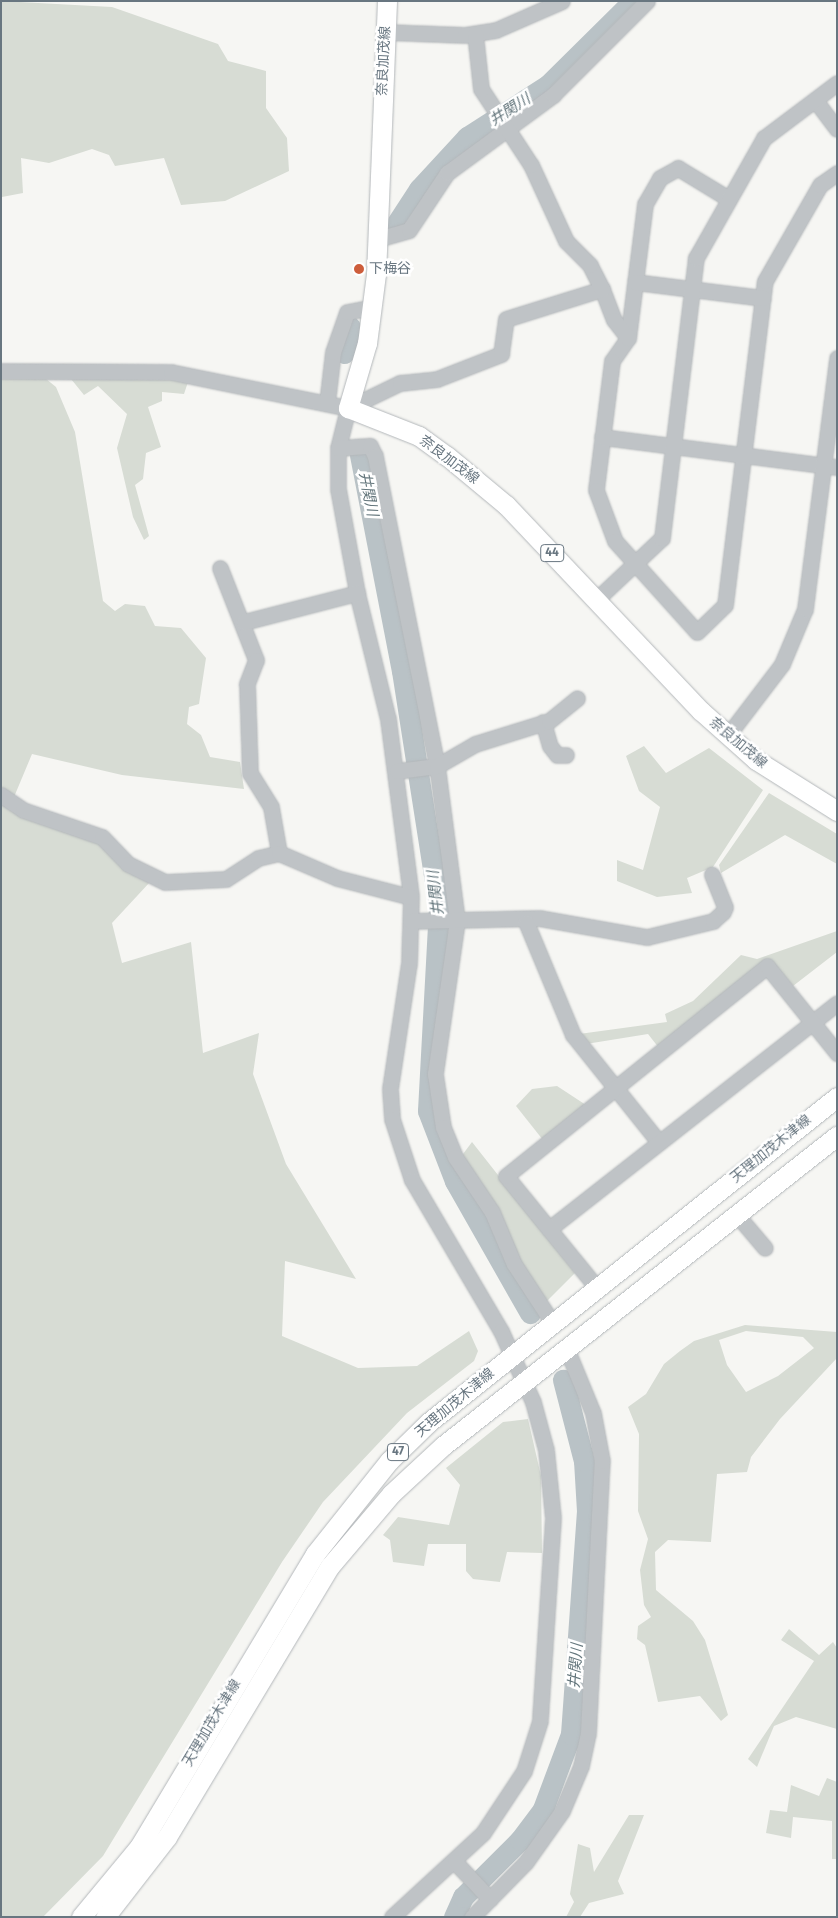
<!DOCTYPE html>
<html>
<head>
<meta charset="utf-8">
<style>
	body { margin:0 }
	#map { position:relative; width:838px; height:1918px; overflow:hidden; background:#f6f6f3; font-family:"Fira Sans","Noto Sans JP",sans-serif }
	div>[style] { position:absolute }
	[style*='--x'] { left:calc(var(--x)*1px); top:calc(var(--y)*1px); width:calc(var(--w)*1px); rotate:calc(var(--a)*1deg) }
	.green>* { inset:0; background:#d7dcd4 }
	.river>* { height:21px; margin:-10.5px; padding:0 10.5px; transform-origin:10.5px; border-radius:10.5px; background:#b9c2c6 }
	.roads { filter:drop-shadow(0 0 1px #b3b7ba) drop-shadow(0 0 1px #b3b7ba) }
	.minor>* { height:15px; margin:-7.5px; padding:0 7.5px; transform-origin:7.5px; border-radius:7.5px; background:#bfc3c6 }
	.major>* { height:19px; margin:-9.5px; padding:0 9.5px; transform-origin:9.5px; border-radius:9.5px; background:#fff }
	.dots>* { width:14px; height:14px; translate:-50% -50%; box-sizing:border-box; border:2px solid #fff; border-radius:50% }
	span { translate:-50% -50%; white-space:nowrap; text-align:center; line-height:1.15; -webkit-text-stroke:5px #fff; paint-order:stroke }
	.shield-label span { padding:1px 4px; background:#fff; border:1px solid; border-radius:4px; -webkit-text-stroke-width:0 }
	.shield-label { font-size:12px; color:#687680; font-weight:700 }
	.street-label { font-size:14px; color:#687680 }
	.poi-label { font-size:14px; color:#687680 }
	.left { translate:0 -50%; text-align:left }
	.water-label { font-size:15px; color:#64767c; font-style:italic }
	.frame { position:absolute; inset:0; border:2px solid #687680; pointer-events:none }
</style>
</head>
<body>
<div id="map">
	<div class="green">
		<div style="clip-path:polygon(1px 1px,112px 7px,218px 44px,228px 61px,266px 71px,266px 108px,287px 138px,289px 171px,225px 201px,181px 205px,164px 158px,115px 166px,109px 155px,92px 149px,49px 163px,21px 158px,23px 193px,2px 197px)"></div>
		<div style="clip-path:polygon(40px 374px,56px 387px,75px 432px,103px 601px,115px 611px,125px 604px,145px 606px,155px 626px,181px 628px,206px 658px,199px 704px,189px 707px,187px 724px,201px 735px,210px 757px,240px 762px,244px 789px,122px 775px,32px 754px,9px 809px,99px 838px,123px 869px,150px 882px,112px 923px,122px 963px,191px 942px,203px 1053px,259px 1033px,253px 1074px,286px 1164px,356px 1279px,285px 1261px,282px 1336px,358px 1368px,417px 1366px,469px 1331px,478px 1351px,474px 1361px,407px 1413px,323px 1502px,282px 1562px,103px 1856px,43px 1917px,1px 1917px,1px 377px)"></div>
		<div style="clip-path:polygon(67px 374px,123px 374px,188px 382px,184px 394px,162px 392px,162px 401px,148px 407px,161px 447px,146px 453px,143px 479px,135px 485px,149px 536px,144px 540px,133px 517px,117px 448px,127px 414px,98px 386px,84px 395px)"></div>
		<div style="clip-path:polygon(644px 746px,666px 773px,709px 748px,763px 790px,713px 867px,687px 878px,692px 893px,657px 897px,617px 881px,617px 860px,643px 870px,660px 807px,639px 791px,626px 756px)"></div>
		<div style="clip-path:polygon(769px 793px,837px 834px,837px 864px,785px 835px,721px 873px,719px 865px)"></div>
		<div style="clip-path:polygon(837px 931px,837px 952px,793px 986px,772px 961px,659px 1048px,648px 1034px,586px 1044px,579px 1034px,667px 1022px,665px 1014px,693px 1001px,741px 955px,757px 959px)"></div>
		<div style="clip-path:polygon(557px 1086px,586px 1105px,543px 1140px,516px 1106px,532px 1089px)"></div>
		<div style="clip-path:polygon(472px 1142px,575px 1273px,545px 1303px,513px 1253px,504px 1221px,460px 1158px)"></div>
		<div style="clip-path:polygon(evenodd,745px 1325px,837px 1332px,837px 1358px,780px 1419px,751px 1457px,747px 1472px,717px 1474px,711px 1542px,668px 1540px,655px 1552px,656px 1590px,693px 1621px,705px 1640px,728px 1715px,721px 1721px,700px 1696px,658px 1702px,645px 1645px,637px 1639px,638px 1626px,651px 1617px,644px 1605px,640px 1570px,648px 1539px,638px 1511px,639px 1434px,628px 1407px,646px 1394px,664px 1364px,680px 1351px,694px 1341px,745px 1325px,746px 1331px,803px 1337px,814px 1348px,778px 1376px,746px 1392px,727px 1365px,719px 1340px,746px 1331px)"></div>
		<div style="clip-path:polygon(528px 1419px,541px 1476px,542px 1553px,507px 1552px,500px 1582px,473px 1579px,466px 1571px,466px 1544px,428px 1544px,424px 1566px,393px 1562px,390px 1540px,383px 1535px,398px 1517px,449px 1525px,460px 1485px,446px 1468px,503px 1422px)"></div>
		<div style="clip-path:polygon(789px 1629px,819px 1655px,833px 1642px,837px 1648px,837px 1729px,796px 1717px,774px 1726px,757px 1767px,748px 1759px,814px 1661px,781px 1640px)"></div>
		<div style="clip-path:polygon(827px 1778px,837px 1782px,837px 1859px,832px 1859px,832px 1821px,793px 1817px,791px 1838px,766px 1833px,770px 1810px,787px 1812px,791px 1785px,819px 1796px)"></div>
		<div style="clip-path:polygon(629px 1815px,644px 1815px,618px 1881px,624px 1894px,589px 1903px,580px 1917px,566px 1917px,574px 1902px,570px 1894px,578px 1844px,590px 1848px,594px 1872px)"></div>
	</div>
	<div class="river">
		<div style="--x:395;--y:226;--w:44;--a:-57"></div>
		<div style="--x:419;--y:189;--w:71;--a:-47.3"></div>
		<div style="--x:467;--y:137;--w:96;--a:-32.7"></div>
		<div style="--x:548;--y:85;--w:120;--a:-44.7"></div>
		<div style="--x:344;--y:353;--w:27;--a:-77"></div>
		<div style="--x:360;--y:455;--w:220;--a:79"></div>
		<div style="--x:402;--y:671;--w:239;--a:81.1"></div>
		<div style="--x:439;--y:907;--w:204;--a:93.1"></div>
		<div style="--x:428;--y:1111;--w:75;--a:68.9"></div>
		<div style="--x:455;--y:1181;--w:152;--a:60.4"></div>
		<div style="--x:454;--y:1917;--w:22;--a:-66"></div>
		<div style="--x:463;--y:1897;--w:81;--a:-45"></div>
		<div style="--x:520;--y:1840;--w:39;--a:-53"></div>
		<div style="--x:543;--y:1809;--w:80;--a:-69.5"></div>
		<div style="--x:571;--y:1734;--w:224;--a:-85.9"></div>
		<div style="--x:587;--y:1511;--w:50;--a:-93.4"></div>
		<div style="--x:584;--y:1461;--w:84;--a:-104.5"></div>
	</div>
	<div class="roads">
		<div class="minor">
			<div style="--x:386;--y:32;--w:79;--a:2.2"></div>
			<div style="--x:465;--y:35;--w:31;--a:-9"></div>
			<div style="--x:496;--y:30;--w:72;--a:-23.7"></div>
			<div style="--x:815;--y:100;--w:36;--a:53"></div>
			<div style="--x:729;--y:199;--w:60;--a:-148.7"></div>
			<div style="--x:678;--y:168;--w:21;--a:151"></div>
			<div style="--x:660;--y:178;--w:30;--a:120"></div>
			<div style="--x:645;--y:204;--w:135;--a:97.2"></div>
			<div style="--x:628;--y:338;--w:28;--a:125"></div>
			<div style="--x:612;--y:361;--w:130;--a:97.1"></div>
			<div style="--x:596;--y:490;--w:54;--a:69.6"></div>
			<div style="--x:615;--y:541;--w:122;--a:48"></div>
			<div style="--x:697;--y:632;--w:39;--a:-44"></div>
			<div style="--x:725;--y:605;--w:326;--a:-83"></div>
			<div style="--x:765;--y:281;--w:111;--a:-60.2"></div>
			<div style="--x:820;--y:185;--w:21;--a:-35"></div>
			<div style="--x:378;--y:239;--w:32;--a:-16"></div>
			<div style="--x:409;--y:230;--w:69;--a:-56.3"></div>
			<div style="--x:447;--y:173;--w:132;--a:-36.3"></div>
			<div style="--x:553;--y:95;--w:133;--a:-45"></div>
			<div style="--x:635;--y:282;--w:129;--a:7.1"></div>
			<div style="--x:602;--y:289;--w:33;--a:69"></div>
			<div style="--x:614;--y:320;--w:23;--a:52"></div>
			<div style="--x:1;--y:371;--w:170;--a:0.3"></div>
			<div style="--x:171;--y:372;--w:181;--a:11.5"></div>
			<div style="--x:348;--y:408;--w:58;--a:-25.7"></div>
			<div style="--x:400;--y:383;--w:37;--a:-6"></div>
			<div style="--x:437;--y:379;--w:69;--a:-21.3"></div>
			<div style="--x:501;--y:354;--w:35;--a:-82"></div>
			<div style="--x:506;--y:319;--w:101;--a:-17.4"></div>
			<div style="--x:602;--y:289;--w:27;--a:-117"></div>
			<div style="--x:590;--y:265;--w:34;--a:-135"></div>
			<div style="--x:566;--y:241;--w:84;--a:-114.7"></div>
			<div style="--x:531;--y:165;--w:91;--a:-123.3"></div>
			<div style="--x:481;--y:89;--w:55;--a:-96.2"></div>
			<div style="--x:327;--y:403;--w:51;--a:-83.3"></div>
			<div style="--x:333;--y:352;--w:42;--a:-70.7"></div>
			<div style="--x:347;--y:312;--w:26;--a:-11"></div>
			<div style="--x:348;--y:408;--w:41;--a:104"></div>
			<div style="--x:338;--y:448;--w:41;--a:90"></div>
			<div style="--x:338;--y:489;--w:106;--a:79.6"></div>
			<div style="--x:357;--y:593;--w:130;--a:76.2"></div>
			<div style="--x:388;--y:719;--w:179;--a:82.6"></div>
			<div style="--x:411;--y:897;--w:66;--a:91.7"></div>
			<div style="--x:409;--y:963;--w:127;--a:98.6"></div>
			<div style="--x:390;--y:1089;--w:30;--a:86"></div>
			<div style="--x:392;--y:1119;--w:64;--a:71.8"></div>
			<div style="--x:412;--y:1180;--w:175;--a:59.5"></div>
			<div style="--x:501;--y:1331;--w:78;--a:65.7"></div>
			<div style="--x:533;--y:1402;--w:50;--a:74.8"></div>
			<div style="--x:546;--y:1450;--w:68;--a:84.1"></div>
			<div style="--x:553;--y:1518;--w:203;--a:93.7"></div>
			<div style="--x:540;--y:1721;--w:52;--a:107.7"></div>
			<div style="--x:524;--y:1771;--w:74;--a:123.5"></div>
			<div style="--x:483;--y:1833;--w:124;--a:137.3"></div>
			<div style="--x:602;--y:437;--w:237;--a:7.3"></div>
			<div style="--x:338;--y:448;--w:32;--a:-4"></div>
			<div style="--x:370;--y:446;--w:11;--a:63"></div>
			<div style="--x:375;--y:456;--w:316;--a:78.7"></div>
			<div style="--x:437;--y:766;--w:156;--a:82.6"></div>
			<div style="--x:457;--y:921;--w:155;--a:98.2"></div>
			<div style="--x:435;--y:1074;--w:54;--a:81.4"></div>
			<div style="--x:443;--y:1127;--w:32;--a:68"></div>
			<div style="--x:455;--y:1157;--w:66;--a:56.1"></div>
			<div style="--x:492;--y:1212;--w:56;--a:67.1"></div>
			<div style="--x:514;--y:1264;--w:69;--a:56.8"></div>
			<div style="--x:220;--y:568;--w:99;--a:68.6"></div>
			<div style="--x:256;--y:660;--w:26;--a:111"></div>
			<div style="--x:247;--y:684;--w:89;--a:88.1"></div>
			<div style="--x:250;--y:773;--w:40;--a:58"></div>
			<div style="--x:271;--y:807;--w:47;--a:80.1"></div>
			<div style="--x:597;--y:599;--w:89;--a:-43.2"></div>
			<div style="--x:662;--y:538;--w:282;--a:-83.1"></div>
			<div style="--x:696;--y:258;--w:138;--a:-60.5"></div>
			<div style="--x:764;--y:138;--w:91;--a:-37"></div>
			<div style="--x:244;--y:622;--w:117;--a:-14.4"></div>
			<div style="--x:543;--y:722;--w:25;--a:74"></div>
			<div style="--x:550;--y:746;--w:11;--a:52"></div>
			<div style="--x:557;--y:755;--w:9;--a:0"></div>
			<div style="--x:728;--y:735;--w:89;--a:-52.7"></div>
			<div style="--x:782;--y:664;--w:60;--a:-67.3"></div>
			<div style="--x:805;--y:609;--w:253;--a:-82.7"></div>
			<div style="--x:397;--y:771;--w:40;--a:-7.1"></div>
			<div style="--x:437;--y:766;--w:44;--a:-30.1"></div>
			<div style="--x:475;--y:744;--w:77;--a:-17.3"></div>
			<div style="--x:549;--y:721;--w:36;--a:-39"></div>
			<div style="--x:1;--y:795;--w:27;--a:34"></div>
			<div style="--x:23;--y:810;--w:83;--a:18.9"></div>
			<div style="--x:102;--y:837;--w:37;--a:46"></div>
			<div style="--x:128;--y:864;--w:41;--a:25.9"></div>
			<div style="--x:165;--y:882;--w:61;--a:-2.8"></div>
			<div style="--x:226;--y:879;--w:38;--a:-33"></div>
			<div style="--x:258;--y:858;--w:22;--a:-13"></div>
			<div style="--x:279;--y:853;--w:63;--a:23.3"></div>
			<div style="--x:337;--y:878;--w:76;--a:14.4"></div>
			<div style="--x:411;--y:921;--w:128;--a:-1.3"></div>
			<div style="--x:539;--y:918;--w:110;--a:10"></div>
			<div style="--x:647;--y:937;--w:68;--a:-13.6"></div>
			<div style="--x:713;--y:921;--w:13;--a:-42"></div>
			<div style="--x:723;--y:912;--w:5;--a:-68"></div>
			<div style="--x:725;--y:907;--w:35;--a:-112"></div>
			<div style="--x:526;--y:922;--w:122;--a:67.4"></div>
			<div style="--x:573;--y:1035;--w:136;--a:51.3"></div>
			<div style="--x:737;--y:1215;--w:43;--a:49.7"></div>
			<div style="--x:549;--y:1229;--w:366;--a:-38.1"></div>
			<div style="--x:597;--y:1288;--w:144;--a:-129.1"></div>
			<div style="--x:506;--y:1176;--w:335;--a:-38.8"></div>
			<div style="--x:767;--y:966;--w:112;--a:51.2"></div>
			<div style="--x:455;--y:1862;--w:51;--a:46.6"></div>
			<div style="--x:472;--y:1917;--w:77;--a:-45.5"></div>
			<div style="--x:526;--y:1862;--w:62;--a:-54.8"></div>
			<div style="--x:562;--y:1811;--w:49;--a:-67.1"></div>
			<div style="--x:581;--y:1766;--w:34;--a:-78"></div>
			<div style="--x:588;--y:1733;--w:272;--a:-87.1"></div>
			<div style="--x:602;--y:1461;--w:49;--a:-100.6"></div>
			<div style="--x:593;--y:1413;--w:68;--a:-112.4"></div>
		</div>
		<div class="major">
			<div style="--x:387;--y:1;--w:273;--a:92.3"></div>
			<div style="--x:376;--y:274;--w:70;--a:97.4"></div>
			<div style="--x:367;--y:343;--w:68;--a:106.3"></div>
			<div style="--x:348;--y:408;--w:76;--a:21.5"></div>
			<div style="--x:419;--y:436;--w:34;--a:36"></div>
			<div style="--x:447;--y:456;--w:77;--a:39.7"></div>
			<div style="--x:506;--y:505;--w:284;--a:46.6"></div>
			<div style="--x:701;--y:711;--w:74;--a:41.7"></div>
			<div style="--x:756;--y:760;--w:96;--a:32.2"></div>
			<div style="--x:81;--y:1917;--w:91;--a:-50.4"></div>
			<div style="--x:139;--y:1847;--w:342;--a:-59"></div>
			<div style="--x:315;--y:1554;--w:119;--a:-51.5"></div>
			<div style="--x:389;--y:1461;--w:56;--a:-44.3"></div>
			<div style="--x:429;--y:1422;--w:522;--a:-38.54"></div>
			<div style="--x:105;--y:1917;--w:101;--a:-52.2"></div>
			<div style="--x:167;--y:1837;--w:316;--a:-59"></div>
			<div style="--x:330;--y:1566;--w:94;--a:-49.7"></div>
			<div style="--x:391;--y:1494;--w:72;--a:-42.8"></div>
			<div style="--x:444;--y:1445;--w:500;--a:-38.2"></div>
		</div>
	</div>
	<div class="dots">
		<div style="left:359px;top:269px;background:#cd5d3b"></div>
	</div>
	<div class="shield-label">
		<span style="left:552px;top:553px">44</span>
		<span style="left:398px;top:1452px">47</span>
	</div>
	<div class="street-label">
		<span style="left:384px;top:61px;rotate:-87deg">奈良加茂線</span>
		<span style="left:449px;top:460px;rotate:37deg">奈良加茂線</span>
		<span style="left:738px;top:743px;rotate:40deg">奈良加茂線</span>
		<span style="left:771px;top:1149px;rotate:-39deg">天理加茂木津線</span>
		<span style="left:455px;top:1403px;rotate:-40deg">天理加茂木津線</span>
		<span style="left:212px;top:1723px;rotate:-59deg">天理加茂木津線</span>
	</div>
	<div class="poi-label">
		<span class="left" style="left:369px;top:269px">下梅谷</span>
	</div>
	<div class="water-label">
		<span style="left:510px;top:110px;rotate:-33deg">井関川</span>
		<span style="left:368px;top:494px;rotate:79deg">井関川</span>
		<span style="left:436px;top:893px;rotate:-97deg">井関川</span>
		<span style="left:576px;top:1666px;rotate:-86deg">井関川</span>
	</div>
	<div class="frame"></div>
</div>
</body>
</html>
